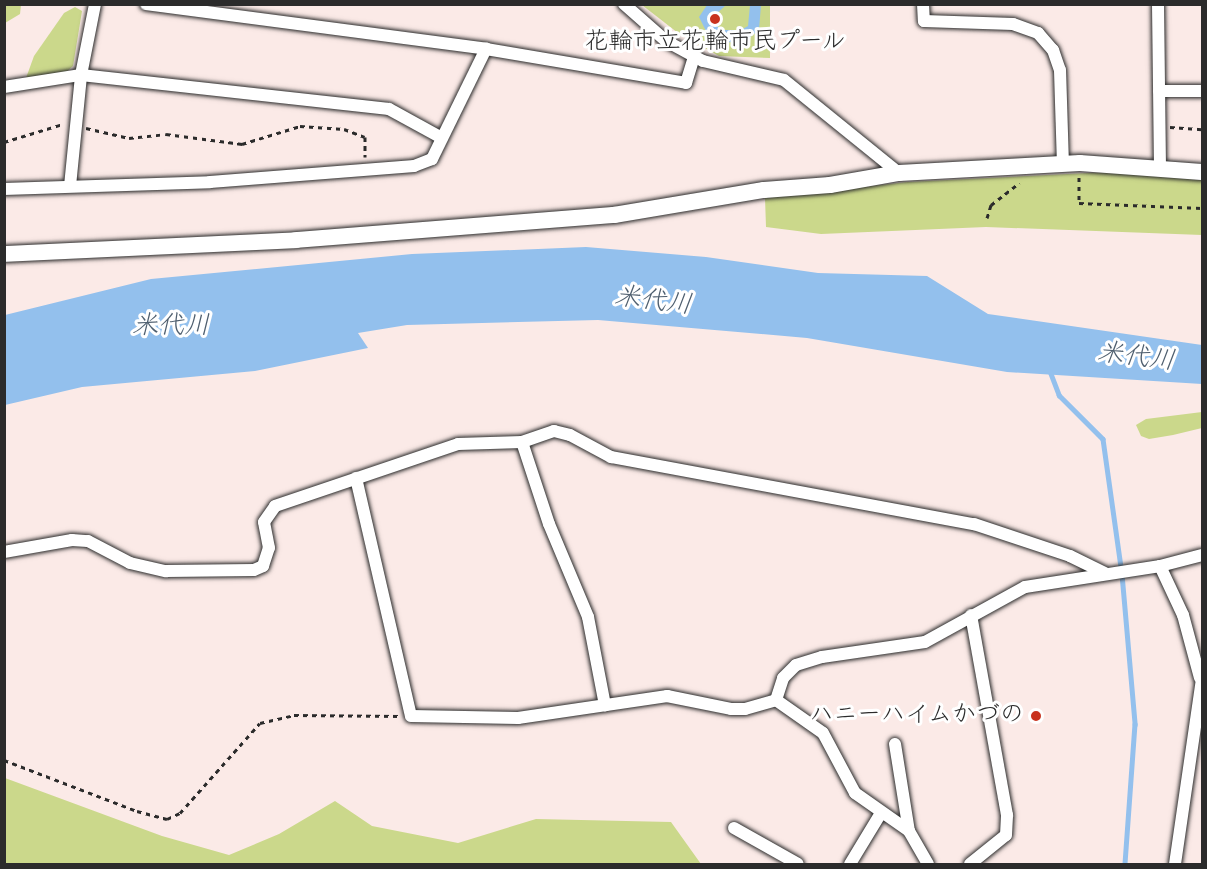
<!DOCTYPE html>
<html>
<head>
<meta charset="utf-8">
<style>
	body { margin:0 }
	#map { position:relative; width:1207px; height:869px; overflow:hidden; background:#fbeae7; font-family:"Indie Flower","Klee One",sans-serif }
	div>[style] { position:absolute }
	[style*='--x'] { left:calc(var(--x)*1px); top:calc(var(--y)*1px); width:calc(var(--w)*1px); rotate:calc(var(--a)*1deg) }
	.green>* { inset:0; background:#cbd88b }
	.water>* { inset:0; background:#93c0ed }
	.stream>* { height:4.5px; margin:-2.25px; padding:0 2.25px; transform-origin:2.25px; border-radius:2.25px; background:#93c0ed }
	.path>* { height:3px; margin-top:-1.5px; transform-origin:0; background:repeating-linear-gradient(90deg,#2b2b2b 0 4.5px,transparent 0 9px) }
	.roads { filter:drop-shadow(0 0 2px #2b2b2b) drop-shadow(0 0 2px #2b2b2b) }
	.street>* { height:12px; margin:-6px; padding:0 6px; transform-origin:6px; border-radius:6px; background:#fff }
	.secondary>* { height:16px; margin:-8px; padding:0 8px; transform-origin:8px; border-radius:8px; background:#fff }
	.dots>* { width:16px; height:16px; translate:-50% -50%; box-sizing:border-box; border:3px solid #fff; border-radius:50% }
	span { translate:-50% -50%; white-space:nowrap; text-align:center; line-height:1.15; -webkit-text-stroke:6px #fff; paint-order:stroke }
	.poi-label { font-size:24px; color:#2b2b2b }
	.right { translate:-100% -50%; text-align:right }
	.water-label { font-size:26px; color:#4f5f6f; font-style:italic }
	.frame { position:absolute; inset:0; border:6px solid #2b2b2b; pointer-events:none }
</style>
</head>
<body>
<div id="map">
	<div class="green">
		<div style="clip-path:polygon(5px 4px,21px 5px,20px 14px,5px 23px)"></div>
		<div style="clip-path:polygon(642px 5px,770px 5px,770px 58px,719px 56px,678px 33px)"></div>
		<div style="clip-path:polygon(75px 7px,82px 11px,73px 66px,63px 75px,26px 78px,34px 56px,64px 13px)"></div>
		<div style="clip-path:polygon(1108px 172px,1202px 180px,1202px 235px,986px 227px,821px 234px,766px 227px,765px 198px,907px 182px)"></div>
		<div style="clip-path:polygon(1202px 412px,1202px 428px,1173px 435px,1149px 439px,1141px 436px,1136px 425px,1146px 419px)"></div>
		<div style="clip-path:polygon(5px 778px,162px 836px,229px 855px,279px 834px,335px 801px,372px 826px,458px 843px,536px 819px,671px 822px,701px 864px,5px 864px)"></div>
	</div>
	<div class="water">
		<div style="clip-path:polygon(707px 5px,726px 5px,712px 18px,720px 30px,741px 30px,748px 26px,750px 5px,761px 5px,759px 30px,745px 41px,720px 43px,710px 39px,699px 17px)"></div>
		<div style="clip-path:polygon(586px 247px,706px 257px,818px 273px,927px 276px,988px 314px,1202px 345px,1202px 384px,1007px 372px,807px 338px,598px 320px,407px 325px,358px 333px,368px 348px,255px 371px,82px 387px,5px 405px,5px 315px,151px 279px,412px 254px)"></div>
	</div>
	<div class="stream">
		<div style="--x:1050;--y:371;--w:26;--a:69"></div>
		<div style="--x:1059;--y:395;--w:62;--a:45"></div>
		<div style="--x:1103;--y:439;--w:136;--a:82"></div>
		<div style="--x:1122;--y:574;--w:151;--a:85"></div>
		<div style="--x:1135;--y:724;--w:140;--a:94.1"></div>
	</div>
	<div class="path">
		<div style="--x:1170;--y:127;--w:32;--a:4"></div>
		<div style="--x:86;--y:128;--w:44;--a:13.1"></div>
		<div style="--x:129;--y:138;--w:37;--a:-6"></div>
		<div style="--x:166;--y:134;--w:77;--a:7.5"></div>
		<div style="--x:242;--y:144;--w:61;--a:-17.2"></div>
		<div style="--x:300;--y:126;--w:44;--a:3.9"></div>
		<div style="--x:344;--y:129;--w:22;--a:21"></div>
		<div style="--x:365;--y:137;--w:20;--a:90"></div>
		<div style="--x:4;--y:142;--w:62;--a:-17"></div>
		<div style="--x:1079;--y:177;--w:26;--a:90"></div>
		<div style="--x:1079;--y:203;--w:123;--a:2.3"></div>
		<div style="--x:987;--y:218;--w:14;--a:-73"></div>
		<div style="--x:991;--y:205;--w:36;--a:-38"></div>
		<div style="--x:4;--y:760;--w:142;--a:21"></div>
		<div style="--x:137;--y:811;--w:31;--a:15"></div>
		<div style="--x:167;--y:819;--w:14;--a:-25"></div>
		<div style="--x:180;--y:813;--w:120;--a:-48.4"></div>
		<div style="--x:260;--y:723;--w:35;--a:-13"></div>
		<div style="--x:294;--y:715;--w:106;--a:0.5"></div>
	</div>
	<div class="roads">
		<div class="street">
			<div style="--x:146;--y:4;--w:343;--a:7.5"></div>
			<div style="--x:486;--y:49;--w:203;--a:9.6"></div>
			<div style="--x:686;--y:83;--w:28;--a:-73"></div>
			<div style="--x:624;--y:4;--w:56;--a:41.4"></div>
			<div style="--x:666;--y:41;--w:42;--a:28.4"></div>
			<div style="--x:703;--y:61;--w:83;--a:13.2"></div>
			<div style="--x:784;--y:80;--w:148;--a:39"></div>
			<div style="--x:923;--y:4;--w:17;--a:87"></div>
			<div style="--x:924;--y:21;--w:89;--a:1.9"></div>
			<div style="--x:1013;--y:24;--w:27;--a:20"></div>
			<div style="--x:1038;--y:33;--w:23;--a:49"></div>
			<div style="--x:1053;--y:50;--w:21;--a:71"></div>
			<div style="--x:1060;--y:70;--w:94;--a:88.2"></div>
			<div style="--x:1158;--y:4;--w:163;--a:89.3"></div>
			<div style="--x:4;--y:87;--w:78;--a:-8.9"></div>
			<div style="--x:81;--y:75;--w:310;--a:6.3"></div>
			<div style="--x:389;--y:109;--w:60;--a:28.7"></div>
			<div style="--x:1159;--y:91;--w:43;--a:0"></div>
			<div style="--x:70;--y:186;--w:112;--a:-84.3"></div>
			<div style="--x:81;--y:75;--w:72;--a:-78.8"></div>
			<div style="--x:4;--y:189;--w:206;--a:-1.9"></div>
			<div style="--x:210;--y:182;--w:205;--a:-4.5"></div>
			<div style="--x:414;--y:166;--w:19;--a:-21"></div>
			<div style="--x:432;--y:159;--w:123;--a:-63.9"></div>
			<div style="--x:522;--y:442;--w:86;--a:71.8"></div>
			<div style="--x:549;--y:524;--w:101;--a:67.2"></div>
			<div style="--x:588;--y:617;--w:90;--a:79.1"></div>
			<div style="--x:356;--y:478;--w:244;--a:77"></div>
			<div style="--x:411;--y:716;--w:107;--a:1.1"></div>
			<div style="--x:518;--y:718;--w:151;--a:-8.4"></div>
			<div style="--x:667;--y:696;--w:65;--a:11.5"></div>
			<div style="--x:731;--y:709;--w:14;--a:0"></div>
			<div style="--x:745;--y:709;--w:32;--a:-16"></div>
			<div style="--x:776;--y:700;--w:57;--a:35.1"></div>
			<div style="--x:823;--y:733;--w:68;--a:61.9"></div>
			<div style="--x:855;--y:793;--w:66;--a:35.1"></div>
			<div style="--x:909;--y:831;--w:38;--a:60"></div>
			<div style="--x:4;--y:552;--w:69;--a:-10"></div>
			<div style="--x:72;--y:540;--w:16;--a:4"></div>
			<div style="--x:88;--y:541;--w:47;--a:27.6"></div>
			<div style="--x:130;--y:563;--w:37;--a:13"></div>
			<div style="--x:166;--y:571;--w:88;--a:-0.7"></div>
			<div style="--x:254;--y:570;--w:10;--a:-24"></div>
			<div style="--x:263;--y:566;--w:19;--a:-72"></div>
			<div style="--x:269;--y:548;--w:26;--a:-101"></div>
			<div style="--x:264;--y:522;--w:19;--a:-55"></div>
			<div style="--x:275;--y:506;--w:193;--a:-18.7"></div>
			<div style="--x:458;--y:444;--w:64;--a:-1.8"></div>
			<div style="--x:522;--y:442;--w:34;--a:-19"></div>
			<div style="--x:554;--y:431;--w:16;--a:14"></div>
			<div style="--x:570;--y:435;--w:47;--a:28.2"></div>
			<div style="--x:611;--y:457;--w:369;--a:10.5"></div>
			<div style="--x:974;--y:524;--w:101;--a:18.4"></div>
			<div style="--x:1070;--y:556;--w:39;--a:26"></div>
			<div style="--x:1160;--y:566;--w:54;--a:64.9"></div>
			<div style="--x:1183;--y:615;--w:65;--a:74.9"></div>
			<div style="--x:776;--y:700;--w:23;--a:-72"></div>
			<div style="--x:783;--y:678;--w:18;--a:-45"></div>
			<div style="--x:796;--y:665;--w:27;--a:-17"></div>
			<div style="--x:822;--y:657;--w:104;--a:-8.3"></div>
			<div style="--x:925;--y:642;--w:114;--a:-28.8"></div>
			<div style="--x:1025;--y:587;--w:137;--a:-8.8"></div>
			<div style="--x:1160;--y:566;--w:43;--a:-14.7"></div>
			<div style="--x:895;--y:744;--w:88;--a:80.9"></div>
			<div style="--x:734;--y:828;--w:73;--a:29.4"></div>
			<div style="--x:850;--y:864;--w:60;--a:-58.7"></div>
			<div style="--x:970;--y:864;--w:46;--a:-38.9"></div>
			<div style="--x:1006;--y:835;--w:20;--a:-87"></div>
			<div style="--x:1007;--y:815;--w:203;--a:-100.2"></div>
			<div style="--x:1175;--y:864;--w:188;--a:-81.7"></div>
		</div>
		<div class="secondary">
			<div style="--x:4;--y:254;--w:292;--a:-2.7"></div>
			<div style="--x:296;--y:240;--w:319;--a:-4.5"></div>
			<div style="--x:614;--y:215;--w:152;--a:-9.5"></div>
			<div style="--x:764;--y:190;--w:66;--a:-4.3"></div>
			<div style="--x:830;--y:185;--w:70;--a:-9.9"></div>
			<div style="--x:899;--y:173;--w:181;--a:-3.2"></div>
			<div style="--x:1080;--y:163;--w:122;--a:4.2"></div>
		</div>
	</div>
	<div class="dots">
		<div style="left:715px;top:19px;background:#c8321e"></div>
		<div style="left:1036px;top:716px;background:#c8321e"></div>
	</div>
	<div class="poi-label">
		<span style="left:715px;top:43px">花輪市立花輪市民プール</span>
		<span class="right" style="left:1024px;top:716px">ハニーハイムかづの</span>
	</div>
	<div class="water-label">
		<span style="left:653px;top:303px;rotate:7deg">米代川</span>
		<span style="left:171px;top:328px">米代川</span>
		<span style="left:1136px;top:359px;rotate:7deg">米代川</span>
	</div>
	<div class="frame"></div>
</div>
</body>
</html>
